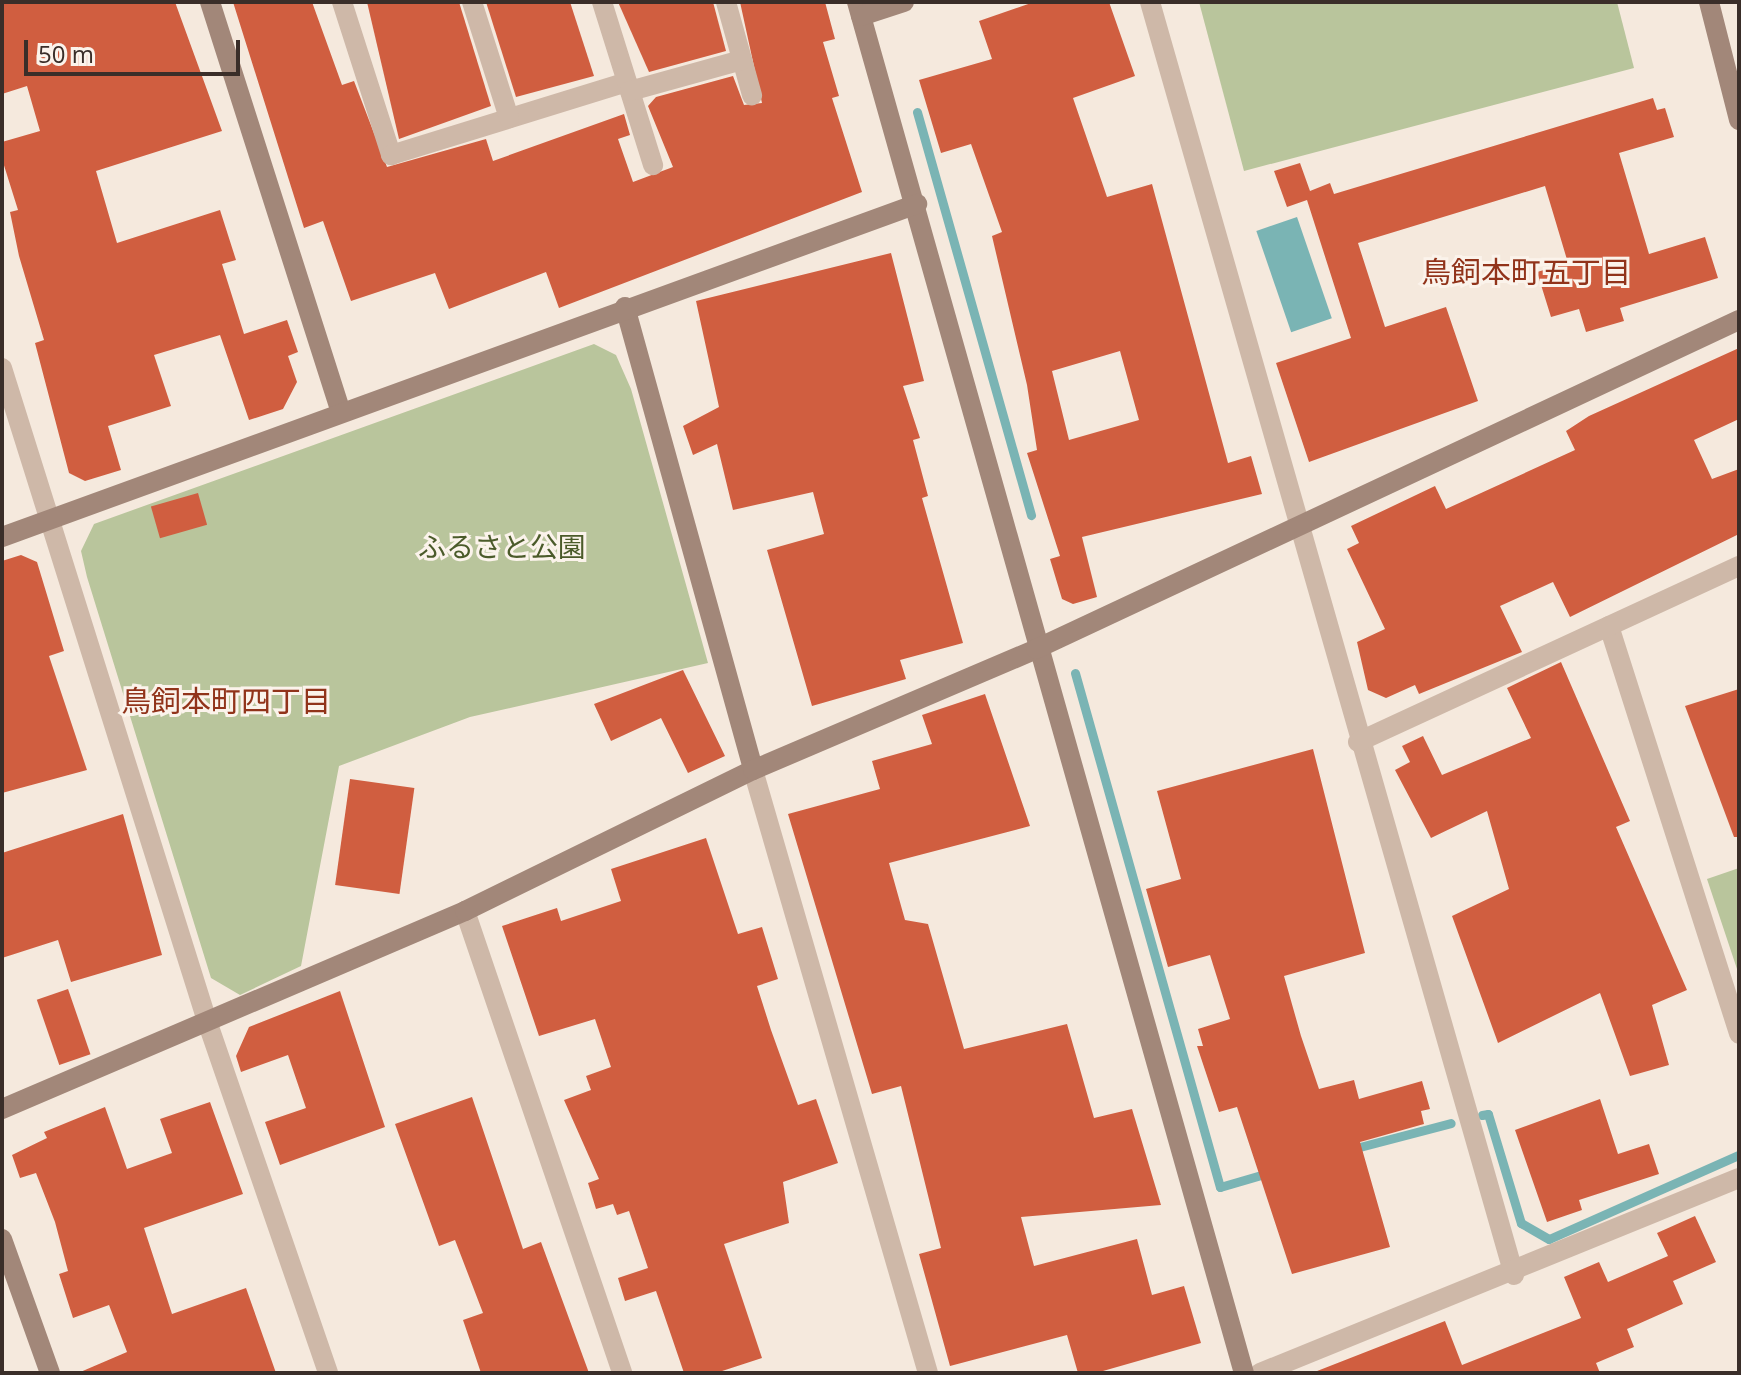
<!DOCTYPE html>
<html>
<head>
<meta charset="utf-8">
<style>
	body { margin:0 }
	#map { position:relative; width:1741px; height:1375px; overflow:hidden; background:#f5e9dd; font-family:"Open Sans","Noto Sans JP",sans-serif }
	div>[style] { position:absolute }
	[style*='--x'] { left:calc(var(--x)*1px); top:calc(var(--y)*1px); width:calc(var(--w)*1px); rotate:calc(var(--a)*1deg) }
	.green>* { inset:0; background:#b9c59c }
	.water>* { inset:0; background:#7ab4b4; transform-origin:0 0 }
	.stream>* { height:9px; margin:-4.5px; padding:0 4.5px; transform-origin:4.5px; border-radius:4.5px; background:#7ab4b4 }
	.building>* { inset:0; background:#d05e40; transform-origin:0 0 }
	.street>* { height:20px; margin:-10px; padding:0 10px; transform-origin:10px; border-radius:10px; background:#ceb8a8 }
	.secondary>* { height:20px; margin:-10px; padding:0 10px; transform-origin:10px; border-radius:10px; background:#a28779 }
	span { translate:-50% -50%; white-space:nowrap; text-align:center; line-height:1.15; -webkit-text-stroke:6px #fbf3eb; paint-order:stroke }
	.park-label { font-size:28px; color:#4b5b2a }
	.neighbourhood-label { font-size:30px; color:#91331a }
	.frame { position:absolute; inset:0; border:4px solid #3a2e29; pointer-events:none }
	.scale { position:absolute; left:24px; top:40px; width:216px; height:36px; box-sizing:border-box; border:4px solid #3a2e29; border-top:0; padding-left:10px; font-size:24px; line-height:28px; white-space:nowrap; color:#3a2e29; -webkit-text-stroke:6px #fbf3eb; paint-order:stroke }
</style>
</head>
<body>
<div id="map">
	<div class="green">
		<div style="clip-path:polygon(1199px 2px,1617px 2px,1634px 68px,1244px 171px)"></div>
		<div style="clip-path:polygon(594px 344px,616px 355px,631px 389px,708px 663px,470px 717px,339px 766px,301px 966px,240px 995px,211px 978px,87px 577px,81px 551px,94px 524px)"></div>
		<div style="clip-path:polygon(1739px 868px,1739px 975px,1707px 879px)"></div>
	</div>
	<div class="water">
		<div style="left:1297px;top:217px;width:107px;height:43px;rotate:71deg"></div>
	</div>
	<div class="stream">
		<div style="--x:917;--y:112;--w:419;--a:74.2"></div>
		<div style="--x:1075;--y:673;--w:534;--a:74.25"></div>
		<div style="--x:1220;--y:1187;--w:50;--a:-16.3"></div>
		<div style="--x:1482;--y:1115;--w:6;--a:-9"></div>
		<div style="--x:1488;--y:1114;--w:114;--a:73.2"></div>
		<div style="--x:1521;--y:1223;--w:32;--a:30"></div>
		<div style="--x:1549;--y:1239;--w:208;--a:-23.9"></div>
		<div style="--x:1352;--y:1149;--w:102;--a:-14.7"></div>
	</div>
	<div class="building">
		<div style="clip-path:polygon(2px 2px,175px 2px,222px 131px,96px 171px,117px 243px,220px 210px,236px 260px,222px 264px,244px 334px,287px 320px,298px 352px,288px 356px,297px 382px,283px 409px,249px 420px,220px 335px,154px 355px,171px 406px,108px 426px,121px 470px,85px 481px,69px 473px,35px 343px,44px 340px,19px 256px,10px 212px,18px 210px,2px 159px,2px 142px,40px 131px,27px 86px,2px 94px)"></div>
		<div style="clip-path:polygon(233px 2px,312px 2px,342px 85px,354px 81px,387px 167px,486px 139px,493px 161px,624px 114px,630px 135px,618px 139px,633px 182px,673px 167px,648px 106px,656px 97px,733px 76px,744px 105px,762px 103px,740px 2px,825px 2px,835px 39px,823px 42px,839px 96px,832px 98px,862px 192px,559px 308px,546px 272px,449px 309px,435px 273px,351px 301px,323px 221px,304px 228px)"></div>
		<div style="clip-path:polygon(367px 2px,459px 2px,491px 106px,399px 139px)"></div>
		<div style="clip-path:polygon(486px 2px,570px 2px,594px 76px,516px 97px)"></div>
		<div style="clip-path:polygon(618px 2px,713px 2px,726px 51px,649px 72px)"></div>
		<div style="clip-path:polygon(evenodd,1034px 2px,1109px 2px,1135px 76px,1073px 98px,1107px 197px,1152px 184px,1228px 463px,1251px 456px,1262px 494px,1082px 537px,1097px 597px,1073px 604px,1062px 599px,1050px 559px,1060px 556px,1027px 453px,1037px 450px,1027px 385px,992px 236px,1002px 232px,971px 144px,941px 153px,919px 80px,992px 59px,979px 21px,1034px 2px,1120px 351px,1139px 420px,1069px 440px,1052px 371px,1120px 351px)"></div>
		<div style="clip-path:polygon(1653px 98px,1657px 110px,1665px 108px,1674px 137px,1619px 153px,1649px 254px,1705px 237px,1718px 278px,1620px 308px,1624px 321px,1586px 332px,1579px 309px,1551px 317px,1537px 272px,1568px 263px,1545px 186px,1358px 243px,1385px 327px,1446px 307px,1478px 401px,1309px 462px,1276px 363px,1351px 338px,1307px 200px,1287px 207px,1274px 171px,1300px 163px,1310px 191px,1330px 183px,1334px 194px)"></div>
		<div style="clip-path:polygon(891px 253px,924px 381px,903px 386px,920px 438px,913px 440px,928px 496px,922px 498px,963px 643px,900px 660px,906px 679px,812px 706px,767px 550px,824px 534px,813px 492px,733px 510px,717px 444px,693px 455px,683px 426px,719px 407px,696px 301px)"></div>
		<div style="clip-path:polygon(1739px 348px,1739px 419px,1694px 440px,1712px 479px,1739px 469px,1739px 534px,1570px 617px,1553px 582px,1500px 606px,1522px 652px,1419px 694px,1415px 685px,1386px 698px,1368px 690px,1357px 642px,1385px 629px,1347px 549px,1359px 543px,1351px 526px,1435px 486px,1446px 509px,1575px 450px,1566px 431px,1589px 416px)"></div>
		<div style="left:198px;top:493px;width:33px;height:49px;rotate:74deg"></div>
		<div style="clip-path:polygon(21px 555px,37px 562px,64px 651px,49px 656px,87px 770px,2px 793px,2px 561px)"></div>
		<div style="clip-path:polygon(1561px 662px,1630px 821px,1616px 827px,1687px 990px,1652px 1005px,1669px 1065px,1630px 1076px,1600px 993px,1498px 1043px,1452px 916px,1509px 889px,1487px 811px,1431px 838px,1395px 770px,1410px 762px,1402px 746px,1423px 736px,1442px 775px,1531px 738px,1507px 688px)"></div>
		<div style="clip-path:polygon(683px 670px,725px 756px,688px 773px,661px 718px,611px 741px,594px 704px)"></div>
		<div style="clip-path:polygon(1739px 689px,1739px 837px,1734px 837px,1685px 706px)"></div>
		<div style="clip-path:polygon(985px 694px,1030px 826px,889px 863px,905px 920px,928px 924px,964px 1049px,1067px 1024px,1094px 1118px,1132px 1109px,1161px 1205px,1021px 1217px,1034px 1266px,1137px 1239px,1152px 1295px,1184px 1286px,1201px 1343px,1096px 1373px,1078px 1373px,1067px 1335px,950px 1366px,919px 1254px,941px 1248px,901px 1086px,872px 1094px,788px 814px,880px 789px,872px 761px,932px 744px,922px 715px)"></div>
		<div style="clip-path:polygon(1313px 749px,1365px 953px,1284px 976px,1301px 1036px,1319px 1089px,1354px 1080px,1359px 1099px,1422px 1081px,1430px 1109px,1421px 1111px,1424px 1124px,1360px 1142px,1390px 1247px,1292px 1274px,1237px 1107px,1219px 1112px,1197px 1046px,1203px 1046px,1198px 1029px,1230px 1019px,1210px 955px,1168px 967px,1146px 889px,1181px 879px,1157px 791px)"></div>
		<div style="left:350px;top:779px;width:65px;height:107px;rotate:8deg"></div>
		<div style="clip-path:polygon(123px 814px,162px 955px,71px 982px,58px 940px,2px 958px,2px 853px)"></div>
		<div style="clip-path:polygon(706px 838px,738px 934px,762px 927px,778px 979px,757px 986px,771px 1030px,798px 1105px,816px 1099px,838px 1163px,783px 1182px,789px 1223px,724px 1244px,762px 1358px,716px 1373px,684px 1373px,656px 1291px,625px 1301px,618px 1278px,648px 1268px,629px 1211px,617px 1215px,613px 1204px,596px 1209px,588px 1183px,599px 1179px,564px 1100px,591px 1090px,586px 1076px,611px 1067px,595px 1019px,539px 1036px,502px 926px,557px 908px,561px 921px,621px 901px,611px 869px)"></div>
		<div style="left:68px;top:989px;width:69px;height:33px;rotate:71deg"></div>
		<div style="clip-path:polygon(340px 991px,385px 1127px,280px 1165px,265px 1122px,306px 1108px,288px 1055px,241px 1072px,236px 1056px,249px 1027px)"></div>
		<div style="clip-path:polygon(472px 1097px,523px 1249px,541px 1242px,589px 1373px,481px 1373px,463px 1320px,483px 1313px,455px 1240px,439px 1246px,395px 1124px)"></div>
		<div style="clip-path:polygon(1600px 1099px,1618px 1154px,1649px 1144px,1659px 1174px,1579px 1200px,1582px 1210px,1547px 1222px,1515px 1130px)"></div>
		<div style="clip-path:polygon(210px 1102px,243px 1194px,144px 1228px,172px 1314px,246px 1288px,276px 1373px,78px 1373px,127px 1352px,109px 1305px,73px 1318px,59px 1274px,68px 1271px,55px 1222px,36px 1173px,20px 1178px,12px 1155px,47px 1138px,44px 1132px,105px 1107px,127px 1169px,172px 1153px,160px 1119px)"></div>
		<div style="clip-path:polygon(1695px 1216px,1716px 1262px,1673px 1281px,1683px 1304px,1627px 1329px,1634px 1347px,1596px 1363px,1600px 1373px,1312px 1373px,1445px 1321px,1462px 1365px,1581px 1318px,1564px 1277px,1599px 1262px,1608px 1282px,1668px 1256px,1657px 1233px)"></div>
	</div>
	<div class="street">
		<div style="--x:342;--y:2;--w:161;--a:72.2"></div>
		<div style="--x:391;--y:155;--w:247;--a:-17.2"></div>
		<div style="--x:472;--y:2;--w:122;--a:72.3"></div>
		<div style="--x:602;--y:2;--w:171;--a:72.6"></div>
		<div style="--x:726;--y:2;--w:97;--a:74.4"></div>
		<div style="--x:1150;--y:2;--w:1324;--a:74.04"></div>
		<div style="--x:630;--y:91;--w:116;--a:-15.5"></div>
		<div style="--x:2;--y:368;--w:688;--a:72.57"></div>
		<div style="--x:208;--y:1024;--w:369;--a:71"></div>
		<div style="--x:1609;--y:626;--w:428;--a:72.3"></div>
		<div style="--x:1358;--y:742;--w:420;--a:-24.8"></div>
		<div style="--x:753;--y:770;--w:628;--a:73.82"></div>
		<div style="--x:465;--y:911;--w:488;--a:71.2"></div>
		<div style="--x:1260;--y:1373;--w:517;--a:-22.15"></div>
	</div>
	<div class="secondary">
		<div style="--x:210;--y:2;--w:430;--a:72.3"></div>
		<div style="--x:857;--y:2;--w:1425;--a:74.24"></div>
		<div style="--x:1709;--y:2;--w:122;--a:75.7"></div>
		<div style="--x:861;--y:16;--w:45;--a:-18"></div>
		<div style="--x:625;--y:307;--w:480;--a:74.5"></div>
		<div style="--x:2;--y:537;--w:974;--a:-20"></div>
		<div style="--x:2;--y:1109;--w:504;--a:-23.15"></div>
		<div style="--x:465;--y:911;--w:321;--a:-26.1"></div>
		<div style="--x:753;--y:770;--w:308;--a:-23.1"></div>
		<div style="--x:1036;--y:649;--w:776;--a:-25.08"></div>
		<div style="--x:2;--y:1239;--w:142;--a:70.3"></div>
	</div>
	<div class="park-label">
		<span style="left:502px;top:546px">ふるさと公園</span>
	</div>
	<div class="neighbourhood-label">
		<span style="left:1526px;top:272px">鳥飼本町五丁目</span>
		<span style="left:226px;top:701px">鳥飼本町四丁目</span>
	</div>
	<div class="frame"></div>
	<div class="scale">50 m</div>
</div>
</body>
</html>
